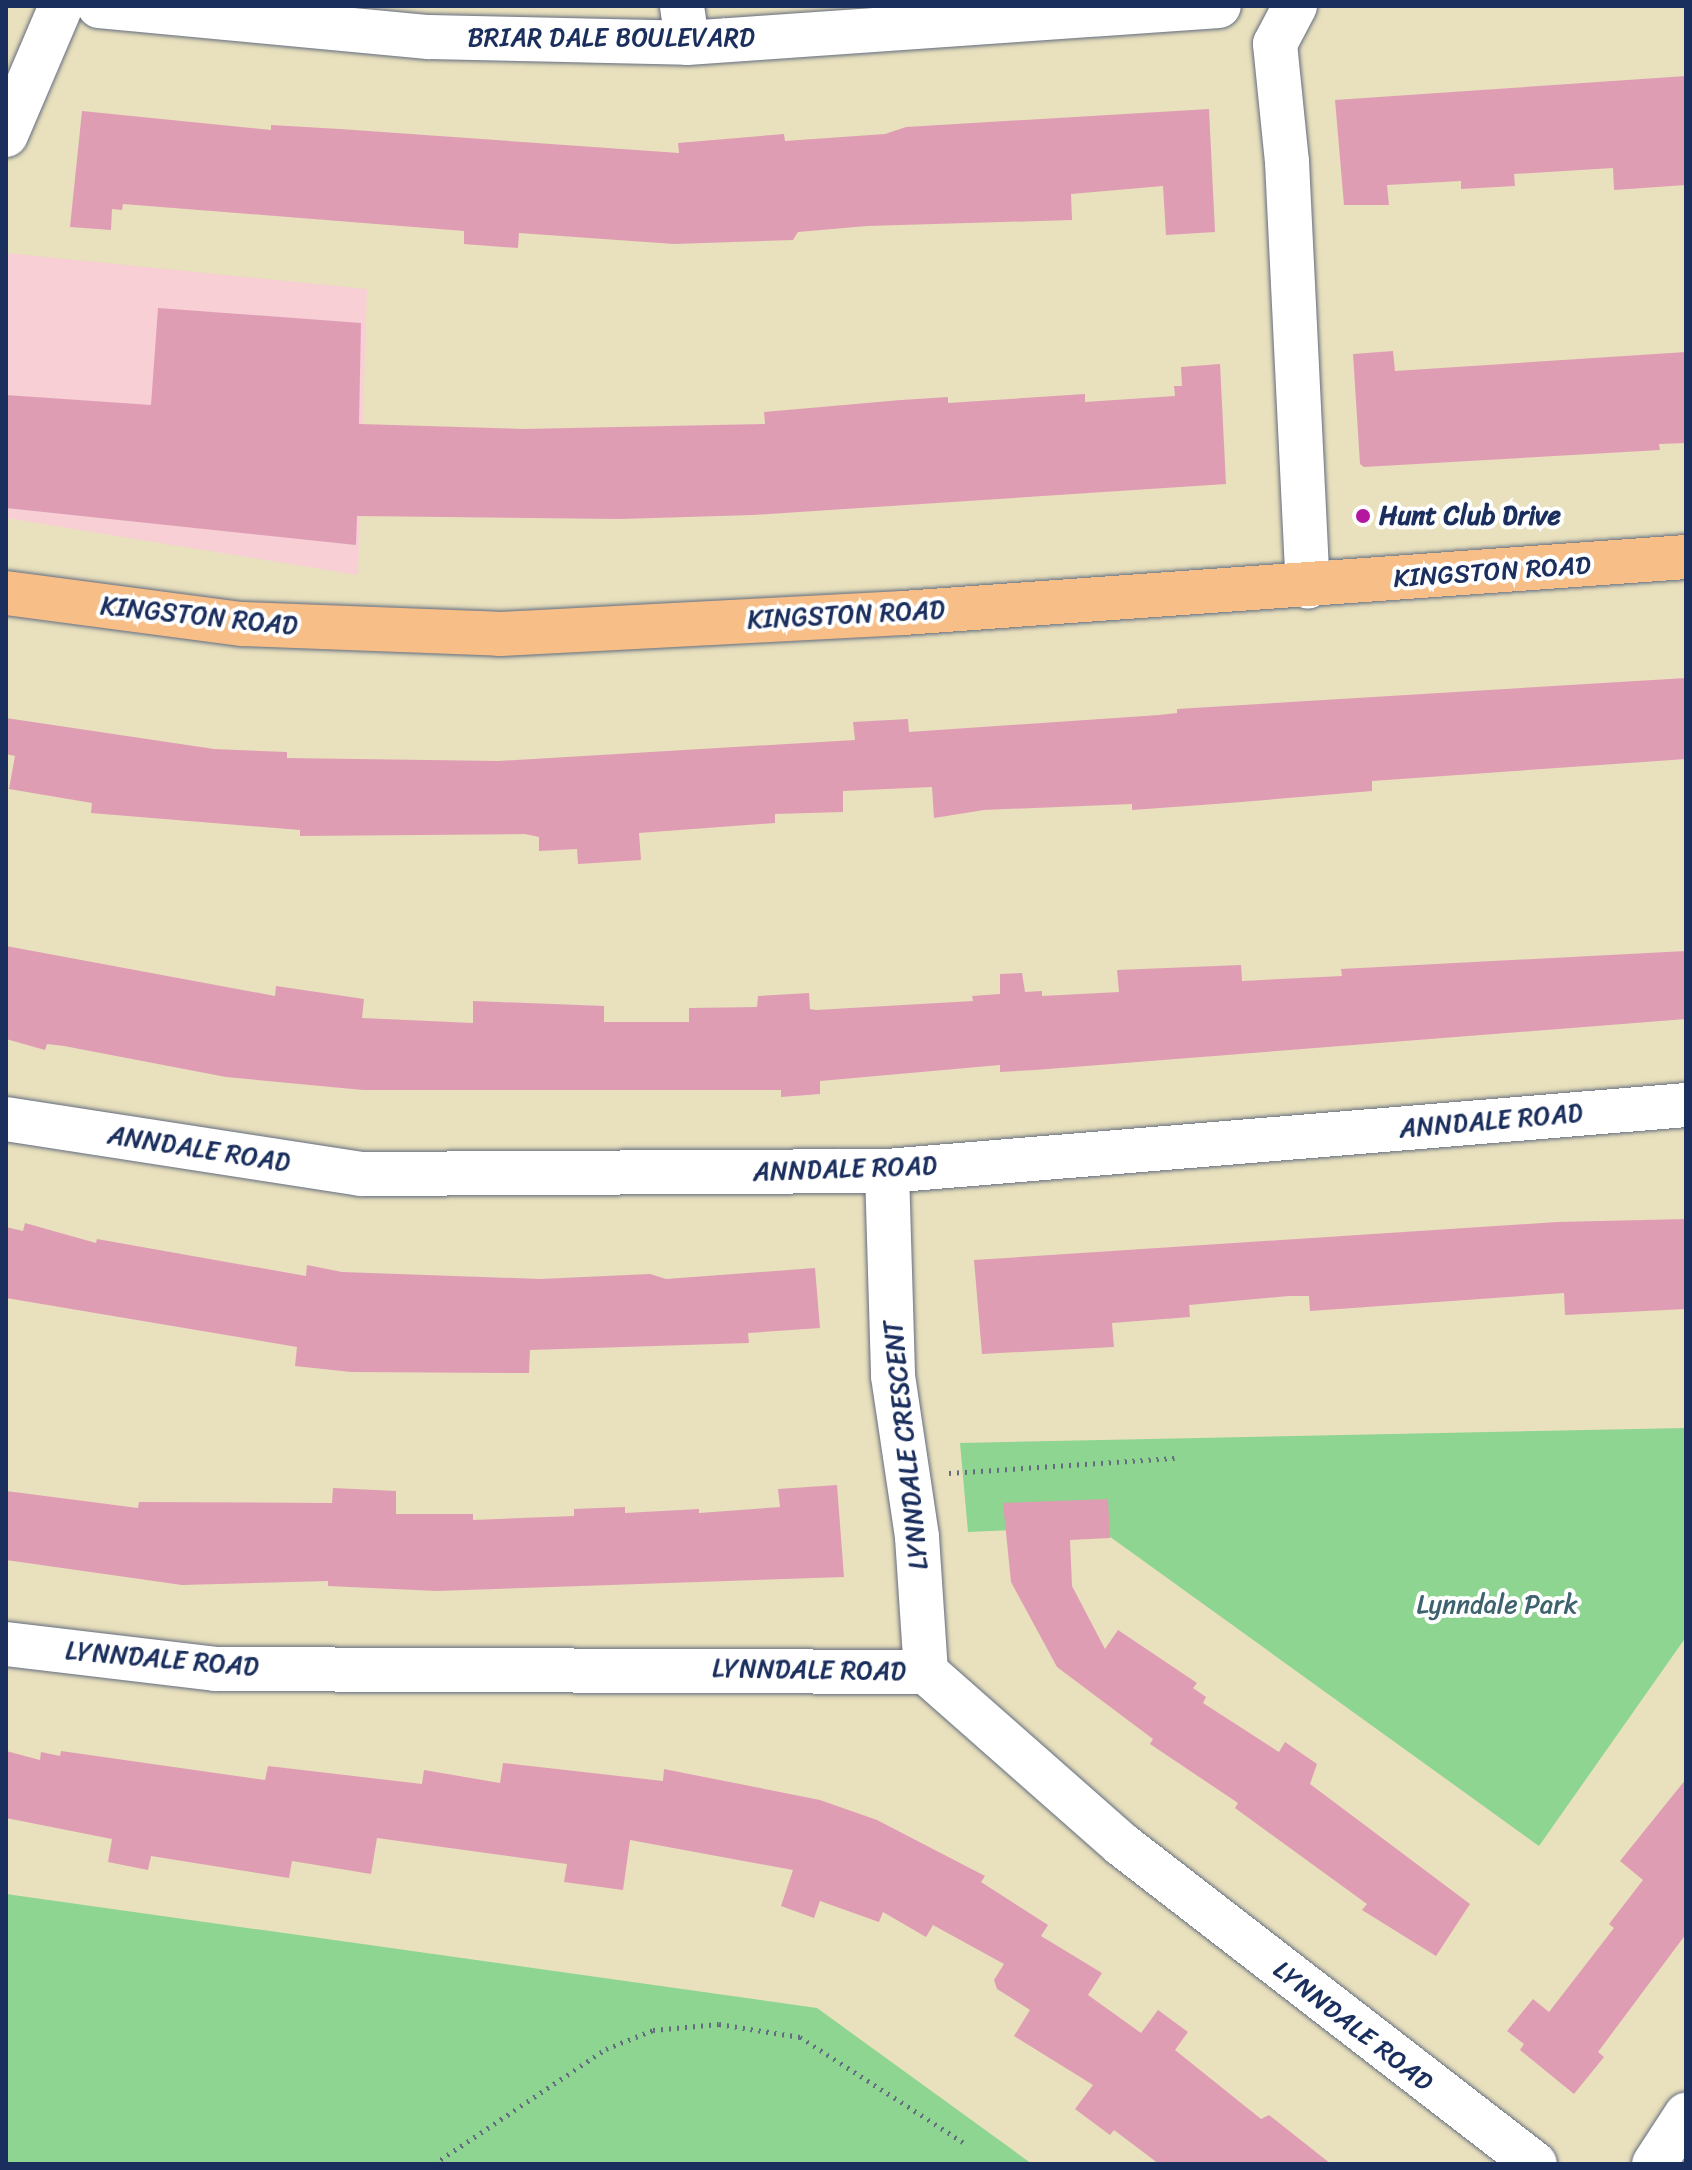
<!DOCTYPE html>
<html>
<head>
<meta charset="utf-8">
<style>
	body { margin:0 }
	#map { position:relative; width:1692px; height:2170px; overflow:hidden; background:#e9e0bd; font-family:Sriracha,sans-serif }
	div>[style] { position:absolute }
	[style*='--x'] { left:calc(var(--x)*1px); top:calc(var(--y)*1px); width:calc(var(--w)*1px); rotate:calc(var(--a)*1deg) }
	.built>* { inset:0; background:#f7cfd5 }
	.green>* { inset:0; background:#8dd591 }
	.building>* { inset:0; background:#df9db4 }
	.path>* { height:5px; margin-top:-2.5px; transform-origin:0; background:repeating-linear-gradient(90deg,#636d7f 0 2px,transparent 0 8px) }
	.roads { filter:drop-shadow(0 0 2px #636d7f) drop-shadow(0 0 2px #636d7f) }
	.minor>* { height:44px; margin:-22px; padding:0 22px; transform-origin:22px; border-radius:22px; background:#fff }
	.major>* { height:44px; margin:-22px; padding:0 22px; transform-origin:22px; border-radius:22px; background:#f7be88 }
	.dots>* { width:22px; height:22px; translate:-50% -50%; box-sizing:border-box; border:4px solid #fff; border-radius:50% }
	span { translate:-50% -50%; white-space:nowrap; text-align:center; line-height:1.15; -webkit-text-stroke:8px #fff; paint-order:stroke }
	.street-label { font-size:26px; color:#1b2f5e }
	.poi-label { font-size:26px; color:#1b2f5e; font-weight:700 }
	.left { translate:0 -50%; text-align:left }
	.park-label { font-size:26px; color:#3d616d }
	.frame { position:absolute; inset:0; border:8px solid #1b2f5e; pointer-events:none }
</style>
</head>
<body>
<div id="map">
	<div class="built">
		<div style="clip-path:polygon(6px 253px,367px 289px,358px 575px,6px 518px)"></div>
	</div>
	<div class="green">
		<div style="clip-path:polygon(1686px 1428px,1686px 1637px,1539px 1846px,1095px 1526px,968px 1532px,960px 1443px)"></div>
		<div style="clip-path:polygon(6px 1894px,817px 2008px,1032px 2164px,6px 2164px)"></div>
	</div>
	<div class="building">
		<div style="clip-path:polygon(1686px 76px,1686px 185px,1614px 190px,1613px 168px,1514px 174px,1515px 186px,1461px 189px,1461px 181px,1387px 185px,1389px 205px,1344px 205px,1335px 100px)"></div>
		<div style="clip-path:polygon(1209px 109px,1215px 232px,1166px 235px,1163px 186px,1071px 194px,1072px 220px,867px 226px,798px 232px,793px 240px,674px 244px,519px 233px,518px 248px,464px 244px,464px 231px,123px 204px,122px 210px,112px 209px,111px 230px,70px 227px,82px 111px,271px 130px,271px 125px,340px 129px,679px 153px,678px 143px,784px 134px,785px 141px,885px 134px,906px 127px)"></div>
		<div style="clip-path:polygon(158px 308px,361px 323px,359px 424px,523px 429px,765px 424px,764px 412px,901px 400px,948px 397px,948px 403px,1085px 394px,1085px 402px,1175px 396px,1174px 386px,1182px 386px,1181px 367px,1220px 364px,1226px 484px,753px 515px,620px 519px,357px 516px,356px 545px,6px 508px,6px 395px,151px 405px)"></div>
		<div style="clip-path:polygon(1393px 351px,1395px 371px,1686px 352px,1686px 443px,1659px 444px,1660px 450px,1364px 467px,1360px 464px,1353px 354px)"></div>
		<div style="clip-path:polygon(1686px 678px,1686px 759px,1372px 781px,1372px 791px,1229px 803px,1132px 810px,1132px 804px,984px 810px,934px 818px,932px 787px,843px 791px,843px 812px,775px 814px,775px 823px,639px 833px,641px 860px,578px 864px,577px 849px,539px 851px,539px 837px,525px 834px,300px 836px,300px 830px,91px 813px,92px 803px,9px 789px,15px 756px,6px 754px,6px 718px,214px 749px,287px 752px,287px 758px,498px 761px,855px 740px,853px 722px,908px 719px,909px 732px,1159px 715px,1177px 713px,1177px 709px)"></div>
		<div style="clip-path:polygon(6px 946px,275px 996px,276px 986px,364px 999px,362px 1018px,473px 1023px,473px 1001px,604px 1006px,604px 1022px,689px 1022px,689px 1008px,757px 1007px,758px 996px,809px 993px,810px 1009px,816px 1010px,973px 1001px,972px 996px,1000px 994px,1000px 974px,1022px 973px,1025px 992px,1042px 991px,1042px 996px,1119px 992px,1117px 970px,1241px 965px,1242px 981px,1342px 976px,1341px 969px,1686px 951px,1686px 1019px,1035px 1070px,1000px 1072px,1000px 1065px,820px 1081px,820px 1094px,781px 1097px,781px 1090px,363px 1090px,226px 1077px,64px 1046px,47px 1044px,45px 1050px,6px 1039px)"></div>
		<div style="clip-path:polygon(1686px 1219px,1686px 1309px,1565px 1315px,1564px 1293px,1310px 1311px,1309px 1296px,1289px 1296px,1189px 1305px,1190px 1317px,1112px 1323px,1114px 1347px,982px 1354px,974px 1260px,1557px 1222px)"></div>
		<div style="clip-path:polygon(25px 1223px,96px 1243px,97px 1239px,306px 1276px,307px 1265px,342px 1272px,540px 1279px,650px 1274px,666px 1279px,815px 1268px,820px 1328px,748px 1333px,749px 1343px,530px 1350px,529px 1373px,351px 1372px,295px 1366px,297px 1347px,6px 1298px,6px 1227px,23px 1231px)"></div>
		<div style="clip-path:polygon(837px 1485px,844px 1577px,437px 1591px,328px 1586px,328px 1581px,182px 1585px,6px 1560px,6px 1491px,138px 1508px,139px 1502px,332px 1503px,333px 1488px,396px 1491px,396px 1514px,473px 1514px,473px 1520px,574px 1516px,574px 1509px,625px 1507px,625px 1513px,699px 1509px,699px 1513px,780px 1507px,778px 1489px)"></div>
		<div style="clip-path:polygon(1108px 1499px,1110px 1538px,1070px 1540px,1072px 1586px,1105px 1649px,1118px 1630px,1197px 1683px,1193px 1688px,1206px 1697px,1203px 1703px,1279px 1752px,1285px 1742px,1317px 1764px,1310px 1784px,1470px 1904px,1436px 1956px,1362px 1910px,1367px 1904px,1235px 1808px,1238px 1803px,1150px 1744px,1153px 1739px,1057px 1667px,1011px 1582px,1003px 1503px)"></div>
		<div style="clip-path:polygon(6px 1751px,40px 1760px,41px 1752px,60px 1756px,61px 1751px,265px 1780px,268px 1766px,422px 1784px,424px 1770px,500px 1783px,503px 1763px,663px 1781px,664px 1769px,820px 1800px,877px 1820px,985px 1876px,981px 1882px,1048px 1925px,1041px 1936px,1102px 1973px,1088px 1995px,1141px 2033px,1158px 2010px,1188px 2032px,1175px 2050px,1261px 2119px,1269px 2115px,1331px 2164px,1159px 2164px,1114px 2130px,1110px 2135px,1075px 2109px,1093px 2085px,1014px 2036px,1030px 2010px,997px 1989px,994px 1980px,1004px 1964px,933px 1925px,926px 1937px,883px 1912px,879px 1922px,820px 1901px,814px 1918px,781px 1906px,793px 1870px,630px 1840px,623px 1890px,564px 1882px,567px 1864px,377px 1838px,371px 1874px,292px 1861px,289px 1878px,151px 1856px,148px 1870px,108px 1862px,112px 1839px,6px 1818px)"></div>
		<div style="clip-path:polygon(1686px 1779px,1686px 1934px,1598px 2052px,1604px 2057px,1574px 2094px,1520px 2050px,1524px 2044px,1507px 2031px,1533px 1999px,1549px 2012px,1614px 1928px,1609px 1924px,1643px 1880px,1620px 1861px)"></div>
	</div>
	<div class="path">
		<div style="--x:949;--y:1473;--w:226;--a:-3.8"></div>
		<div style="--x:434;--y:2164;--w:207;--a:-33.8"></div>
		<div style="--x:606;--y:2049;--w:51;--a:-22"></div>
		<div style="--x:653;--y:2030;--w:66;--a:-5.2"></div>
		<div style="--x:719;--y:2024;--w:82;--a:9.1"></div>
		<div style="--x:800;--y:2037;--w:194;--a:32.8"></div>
	</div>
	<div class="roads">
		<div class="minor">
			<div style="--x:99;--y:6;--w:331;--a:5.4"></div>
			<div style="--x:429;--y:37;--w:258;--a:1.3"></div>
			<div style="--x:687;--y:43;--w:533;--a:-3.98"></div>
			<div style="--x:682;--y:6;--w:37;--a:82"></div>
			<div style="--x:1295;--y:6;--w:43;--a:117.8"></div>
			<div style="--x:1275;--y:44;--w:119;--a:84.2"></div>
			<div style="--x:1287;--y:162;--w:425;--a:87.2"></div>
			<div style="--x:6;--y:135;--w:140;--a:-66.9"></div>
			<div style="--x:6;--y:1119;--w:359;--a:8.8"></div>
			<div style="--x:361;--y:1174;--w:526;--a:-0.33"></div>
			<div style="--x:887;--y:1171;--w:802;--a:-4.72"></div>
			<div style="--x:887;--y:1171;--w:205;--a:88.3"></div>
			<div style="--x:893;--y:1376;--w:163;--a:81.5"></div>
			<div style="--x:917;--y:1537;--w:135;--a:86.2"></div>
			<div style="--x:6;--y:1644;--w:210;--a:6.8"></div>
			<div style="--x:215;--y:1669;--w:711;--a:0.24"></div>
			<div style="--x:926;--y:1672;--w:260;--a:41.4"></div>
			<div style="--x:1121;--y:1844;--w:523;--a:37.7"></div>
			<div style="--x:1654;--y:2164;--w:59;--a:-56.9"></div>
		</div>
		<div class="major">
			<div style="--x:6;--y:593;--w:239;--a:7.5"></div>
			<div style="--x:243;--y:624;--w:258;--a:2.2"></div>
			<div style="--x:501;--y:634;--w:403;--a:-3"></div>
			<div style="--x:903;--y:613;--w:785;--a:-4.09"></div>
		</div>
	</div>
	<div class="dots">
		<div style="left:1363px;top:516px;background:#b5179e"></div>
	</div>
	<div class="street-label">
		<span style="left:611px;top:38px">BRIAR DALE BOULEVARD</span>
		<span style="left:1492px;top:572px;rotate:-4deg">KINGSTON ROAD</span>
		<span style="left:846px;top:615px;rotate:-3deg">KINGSTON ROAD</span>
		<span style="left:199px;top:616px;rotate:6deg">KINGSTON ROAD</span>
		<span style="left:1491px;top:1121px;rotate:-5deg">ANNDALE ROAD</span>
		<span style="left:199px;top:1149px;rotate:9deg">ANNDALE ROAD</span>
		<span style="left:845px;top:1169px;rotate:-2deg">ANNDALE ROAD</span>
		<span style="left:906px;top:1445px;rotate:-96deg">LYNNDALE CRESCENT</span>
		<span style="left:162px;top:1659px;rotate:5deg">LYNNDALE ROAD</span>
		<span style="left:809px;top:1670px;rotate:1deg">LYNNDALE ROAD</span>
		<span style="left:1353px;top:2026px;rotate:38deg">LYNNDALE ROAD</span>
	</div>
	<div class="poi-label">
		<span class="left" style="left:1379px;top:516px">Hunt Club Drive</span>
	</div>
	<div class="park-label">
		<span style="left:1497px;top:1605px">Lynndale Park</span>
	</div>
	<div class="frame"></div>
</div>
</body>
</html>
